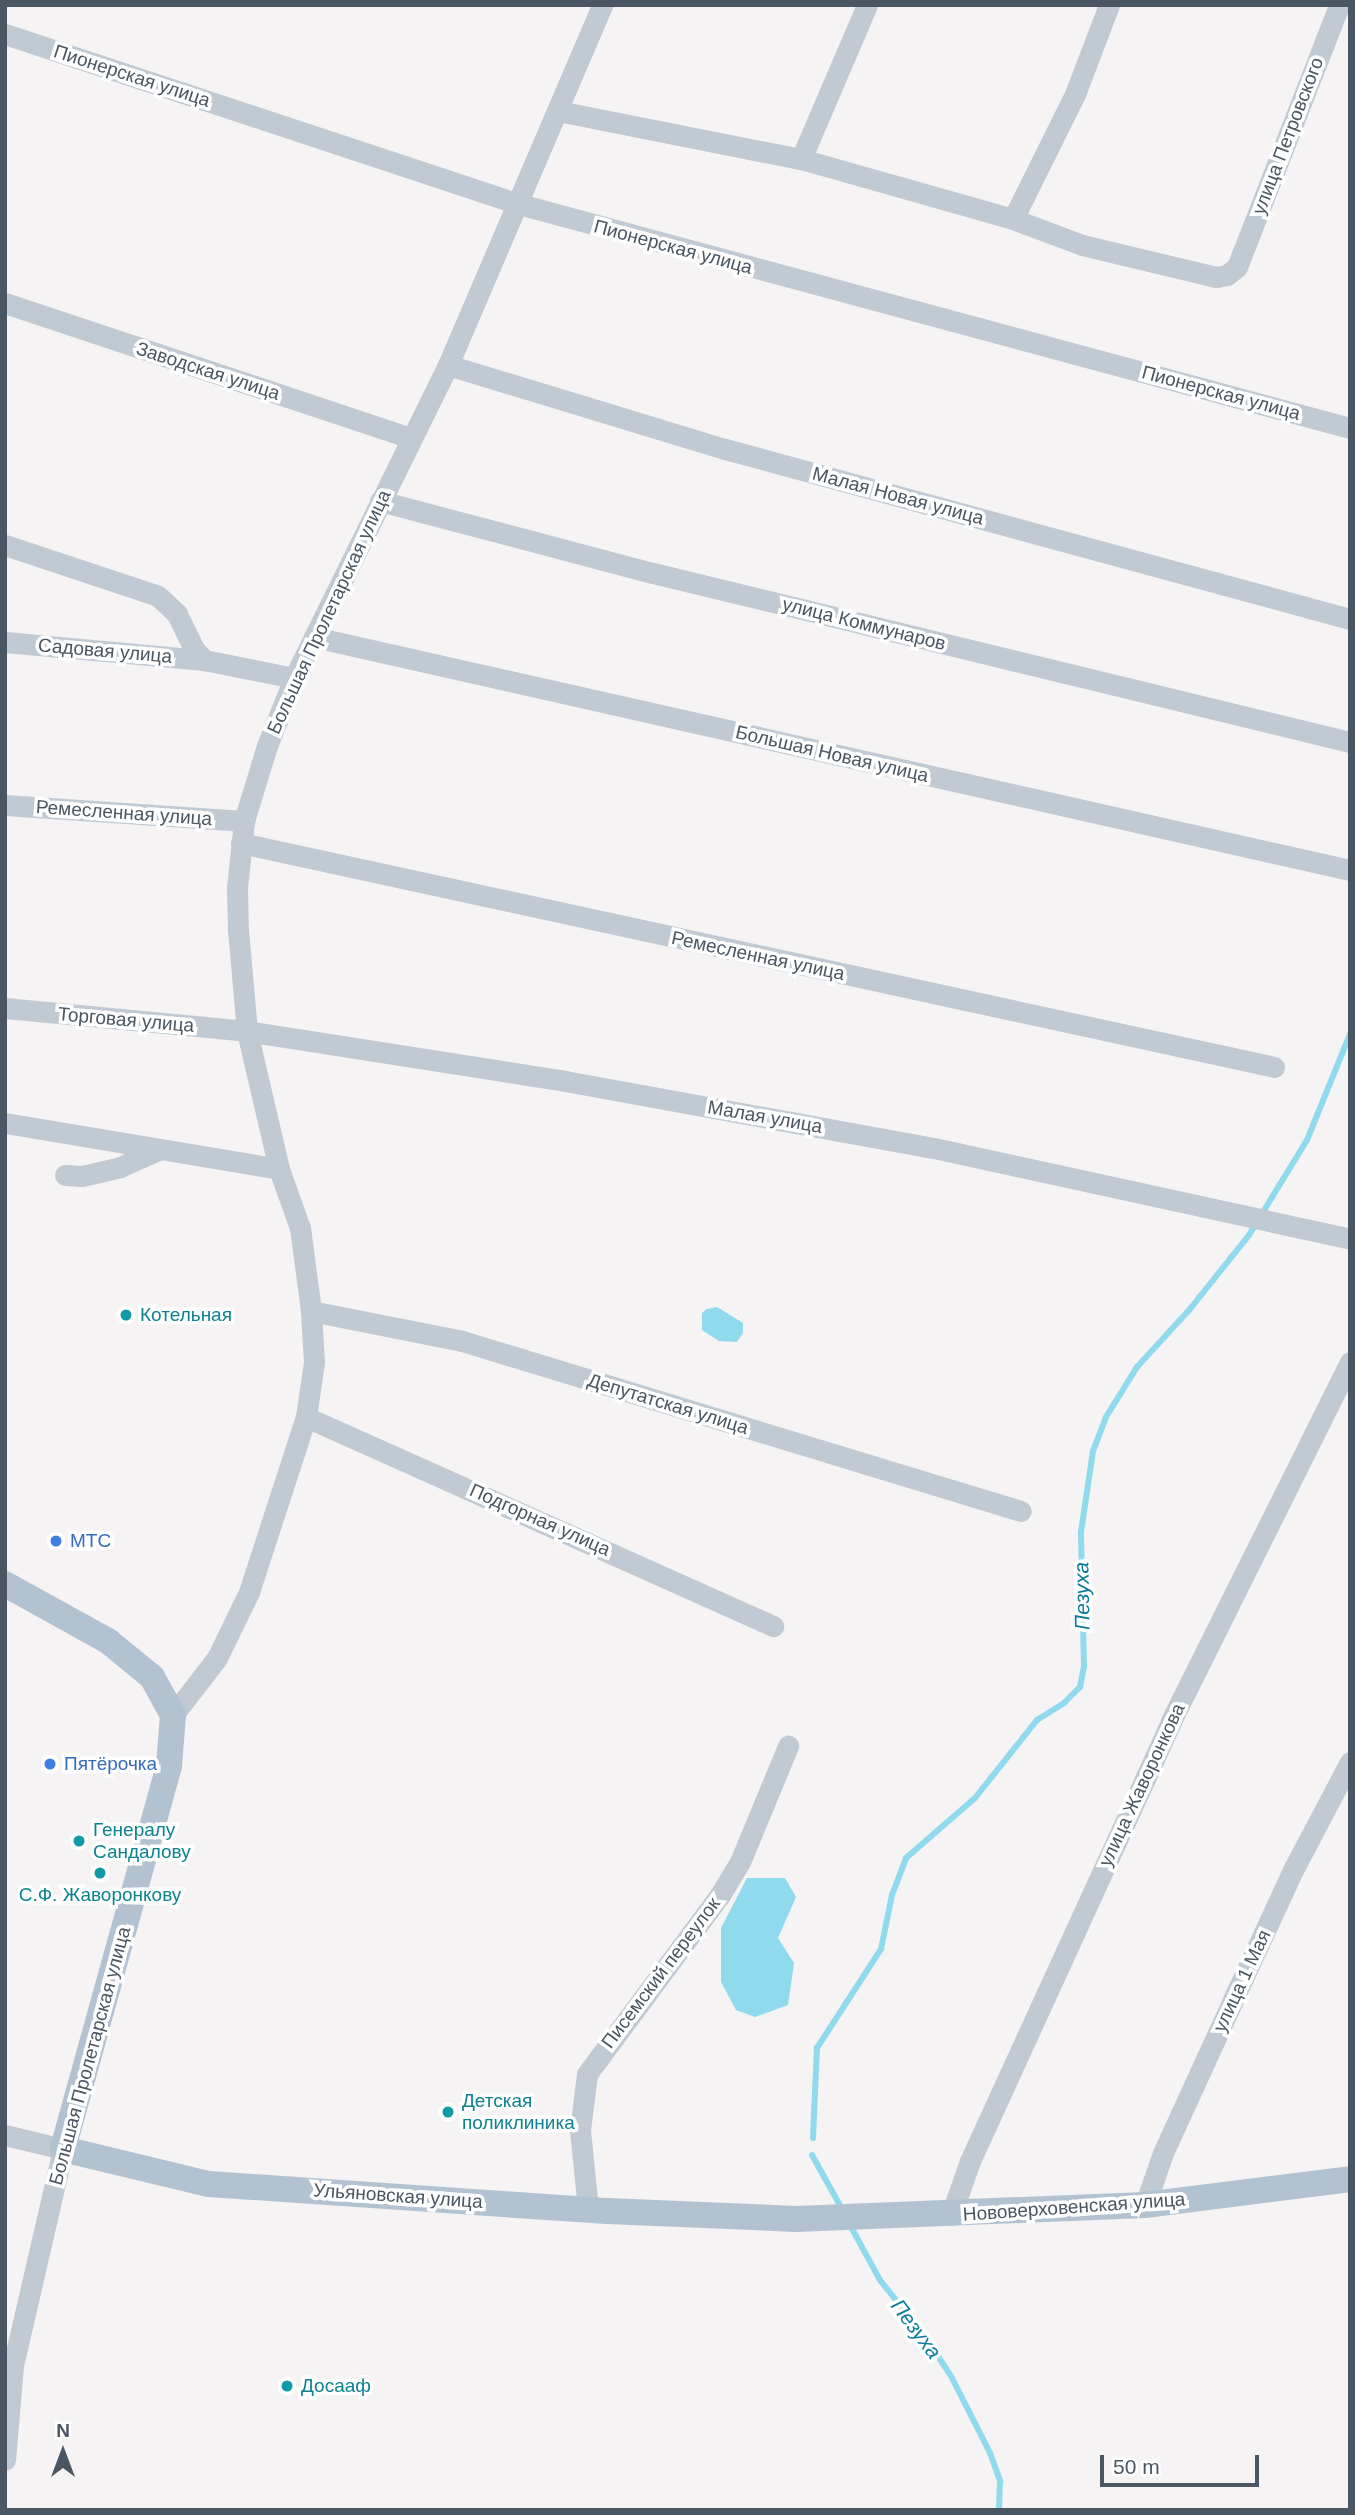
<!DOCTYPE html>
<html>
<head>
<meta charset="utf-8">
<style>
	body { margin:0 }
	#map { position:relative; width:1355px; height:2515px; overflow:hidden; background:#f5f3f3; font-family:Helvetica,sans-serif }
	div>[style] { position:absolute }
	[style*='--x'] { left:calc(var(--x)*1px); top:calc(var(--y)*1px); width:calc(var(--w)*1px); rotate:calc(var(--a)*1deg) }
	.water>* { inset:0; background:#90daee }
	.stream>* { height:6px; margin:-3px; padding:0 3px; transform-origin:3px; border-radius:3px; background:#90daee }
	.minor>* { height:21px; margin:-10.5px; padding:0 10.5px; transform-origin:10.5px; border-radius:10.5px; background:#c1cad2 }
	.major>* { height:26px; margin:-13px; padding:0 13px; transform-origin:13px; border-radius:13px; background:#b3c2d1 }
	.dots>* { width:19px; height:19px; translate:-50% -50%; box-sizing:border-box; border:4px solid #fff; border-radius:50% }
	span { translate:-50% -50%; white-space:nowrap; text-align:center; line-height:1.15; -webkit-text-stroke:7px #fff; paint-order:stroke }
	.street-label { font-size:19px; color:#4a5661 }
	.culture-label { font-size:19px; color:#0d838f }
	.left { translate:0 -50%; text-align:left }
	.shop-label { font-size:19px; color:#366cbe }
	.water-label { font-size:21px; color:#0c7c9b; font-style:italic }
	.frame { position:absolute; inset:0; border:7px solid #4a5661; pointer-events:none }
	.north { position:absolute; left:28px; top:2417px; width:70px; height:70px; -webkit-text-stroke:5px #fff; paint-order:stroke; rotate:0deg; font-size:19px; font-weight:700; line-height:28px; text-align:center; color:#4a5661 }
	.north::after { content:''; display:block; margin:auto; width:24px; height:32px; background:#4a5661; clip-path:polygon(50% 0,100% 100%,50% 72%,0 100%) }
	.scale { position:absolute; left:1100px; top:2455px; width:159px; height:32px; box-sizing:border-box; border:4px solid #4a5661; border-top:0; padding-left:9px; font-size:21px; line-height:24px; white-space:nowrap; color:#4a5661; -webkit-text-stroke:5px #fff; paint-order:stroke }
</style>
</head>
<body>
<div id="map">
	<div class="water">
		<div style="clip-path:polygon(717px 1307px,743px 1323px,743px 1333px,737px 1342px,719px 1341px,702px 1330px,702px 1313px,707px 1309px)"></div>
		<div style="clip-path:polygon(747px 1878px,785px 1878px,796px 1897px,778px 1938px,794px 1963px,788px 2005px,755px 2017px,736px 2010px,721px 1982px,721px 1928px)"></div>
	</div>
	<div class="stream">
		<div style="--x:813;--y:2138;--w:90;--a:-87.5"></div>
		<div style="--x:817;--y:2048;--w:118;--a:-57.1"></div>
		<div style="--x:881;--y:1949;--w:55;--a:-78.5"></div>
		<div style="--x:892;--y:1895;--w:40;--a:-69"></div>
		<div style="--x:906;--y:1858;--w:91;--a:-41"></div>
		<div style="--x:975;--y:1798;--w:100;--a:-51.5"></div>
		<div style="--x:1037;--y:1720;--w:32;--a:-32"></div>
		<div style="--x:1064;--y:1703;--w:23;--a:-45"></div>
		<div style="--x:1080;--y:1687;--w:21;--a:-79"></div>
		<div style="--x:1084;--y:1666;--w:134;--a:-91.3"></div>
		<div style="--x:1081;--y:1532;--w:82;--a:-81.6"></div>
		<div style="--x:1093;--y:1451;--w:36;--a:-69"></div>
		<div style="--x:1106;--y:1417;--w:59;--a:-58.2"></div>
		<div style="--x:1137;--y:1367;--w:79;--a:-47.6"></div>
		<div style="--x:1190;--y:1309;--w:95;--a:-51.4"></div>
		<div style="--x:1249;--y:1235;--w:111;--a:-58.6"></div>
		<div style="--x:1307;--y:1140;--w:114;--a:-67.9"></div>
		<div style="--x:812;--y:2155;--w:62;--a:60.9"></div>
		<div style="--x:850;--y:2225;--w:63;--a:61.4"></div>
		<div style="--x:880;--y:2280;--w:74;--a:51.6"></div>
		<div style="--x:926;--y:2338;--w:45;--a:56.7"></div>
		<div style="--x:951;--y:2376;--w:86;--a:63.1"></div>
		<div style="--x:990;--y:2453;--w:30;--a:70"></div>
		<div style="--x:1000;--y:2481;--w:29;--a:92"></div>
	</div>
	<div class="minor">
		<div style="--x:5;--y:34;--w:541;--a:18.3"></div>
		<div style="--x:519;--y:204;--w:861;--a:15.09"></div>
		<div style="--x:558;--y:111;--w:248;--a:11.2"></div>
		<div style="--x:801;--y:159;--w:220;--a:15.8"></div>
		<div style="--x:1013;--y:219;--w:74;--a:20.6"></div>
		<div style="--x:1082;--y:245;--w:138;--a:13.4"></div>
		<div style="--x:1216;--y:277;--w:11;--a:-10"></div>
		<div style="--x:1227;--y:275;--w:13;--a:-39"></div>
		<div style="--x:1237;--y:267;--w:281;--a:-68.7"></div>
		<div style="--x:801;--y:159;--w:168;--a:-66.8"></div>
		<div style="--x:1013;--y:219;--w:140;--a:-63.6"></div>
		<div style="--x:1075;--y:94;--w:95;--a:-69.1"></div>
		<div style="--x:5;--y:303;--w:428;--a:18.4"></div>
		<div style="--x:448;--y:365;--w:289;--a:16.9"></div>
		<div style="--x:725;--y:449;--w:648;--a:15.22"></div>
		<div style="--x:380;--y:501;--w:282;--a:14.8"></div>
		<div style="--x:653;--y:573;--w:717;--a:13.63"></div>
		<div style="--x:5;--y:545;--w:161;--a:18.4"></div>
		<div style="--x:158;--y:596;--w:26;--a:43"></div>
		<div style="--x:177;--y:614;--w:39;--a:64"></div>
		<div style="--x:194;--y:649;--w:15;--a:48"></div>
		<div style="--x:204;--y:660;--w:92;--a:11.3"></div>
		<div style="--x:314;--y:637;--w:1062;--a:12.68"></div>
		<div style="--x:5;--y:642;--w:200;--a:5.2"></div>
		<div style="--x:5;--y:805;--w:240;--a:3.8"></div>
		<div style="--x:241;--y:843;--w:1057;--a:12.23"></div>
		<div style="--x:5;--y:1008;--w:243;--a:5.4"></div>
		<div style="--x:247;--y:1031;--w:322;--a:8.9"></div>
		<div style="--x:565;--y:1081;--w:375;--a:10.3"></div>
		<div style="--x:934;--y:1148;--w:426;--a:12.3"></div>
		<div style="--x:5;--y:1123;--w:278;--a:9.5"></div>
		<div style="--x:65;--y:1175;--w:17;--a:3"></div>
		<div style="--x:82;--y:1176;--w:39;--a:-13"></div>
		<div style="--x:120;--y:1167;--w:42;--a:-24.1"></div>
		<div style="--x:311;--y:1311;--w:154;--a:11.2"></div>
		<div style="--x:462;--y:1341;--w:584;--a:16.92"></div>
		<div style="--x:306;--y:1417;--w:512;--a:24.11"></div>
		<div style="--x:173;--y:1715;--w:72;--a:-52.3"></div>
		<div style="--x:217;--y:1658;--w:73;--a:-64.1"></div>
		<div style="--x:249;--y:1592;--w:184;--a:-72"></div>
		<div style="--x:306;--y:1417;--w:56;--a:-81.7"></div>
		<div style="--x:314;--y:1362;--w:51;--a:-93.4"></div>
		<div style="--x:311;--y:1311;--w:84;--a:-97.5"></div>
		<div style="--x:300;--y:1228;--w:63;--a:-109.6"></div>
		<div style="--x:279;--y:1169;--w:142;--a:-103.1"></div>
		<div style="--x:247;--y:1031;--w:100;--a:-95.1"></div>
		<div style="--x:238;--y:931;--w:43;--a:-91.3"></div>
		<div style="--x:237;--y:888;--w:67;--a:-84"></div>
		<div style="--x:244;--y:821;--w:78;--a:-73"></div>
		<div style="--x:267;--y:746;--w:73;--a:-68.3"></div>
		<div style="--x:294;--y:678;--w:349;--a:-63.8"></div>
		<div style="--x:448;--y:365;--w:392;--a:-66.8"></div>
		<div style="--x:5;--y:2135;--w:60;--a:13.6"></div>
		<div style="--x:63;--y:2149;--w:222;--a:103"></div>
		<div style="--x:13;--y:2365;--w:95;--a:94.8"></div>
		<div style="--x:1145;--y:2205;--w:55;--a:-70.9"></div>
		<div style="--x:1163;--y:2153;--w:166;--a:-65.4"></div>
		<div style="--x:1232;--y:2002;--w:145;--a:-65.2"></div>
		<div style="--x:1293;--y:1870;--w:122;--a:-62.2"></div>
		<div style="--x:588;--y:2209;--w:79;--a:-95.8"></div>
		<div style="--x:580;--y:2130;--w:56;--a:-82.9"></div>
		<div style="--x:587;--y:2074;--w:223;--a:-53.4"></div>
		<div style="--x:720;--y:1895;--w:39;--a:-59"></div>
		<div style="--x:740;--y:1862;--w:126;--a:-67.5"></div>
		<div style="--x:951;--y:2215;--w:57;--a:-70.6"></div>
		<div style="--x:970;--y:2161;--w:484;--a:-65.4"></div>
		<div style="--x:1171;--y:1721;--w:401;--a:-63.5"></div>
	</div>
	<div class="major">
		<div style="--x:5;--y:1584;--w:118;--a:29"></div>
		<div style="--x:108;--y:1641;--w:57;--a:39.3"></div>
		<div style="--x:152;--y:1677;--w:43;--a:61.1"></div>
		<div style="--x:173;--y:1715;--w:51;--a:94.5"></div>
		<div style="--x:169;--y:1766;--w:397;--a:105.5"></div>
		<div style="--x:63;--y:2149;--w:150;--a:13.5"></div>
		<div style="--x:209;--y:2184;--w:399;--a:3.9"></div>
		<div style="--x:607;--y:2211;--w:189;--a:2.4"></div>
		<div style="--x:796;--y:2219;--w:349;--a:-2.3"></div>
		<div style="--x:1145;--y:2205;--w:207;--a:-7.2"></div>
	</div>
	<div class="dots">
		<div style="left:126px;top:1315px;background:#0f9aa8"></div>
		<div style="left:56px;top:1541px;background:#3f7fe0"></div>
		<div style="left:50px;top:1764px;background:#3f7fe0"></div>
		<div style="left:79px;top:1841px;background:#0f9aa8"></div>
		<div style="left:100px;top:1873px;background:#0f9aa8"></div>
		<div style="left:448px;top:2112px;background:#0f9aa8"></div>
		<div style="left:287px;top:2386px;background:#0f9aa8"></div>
	</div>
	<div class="street-label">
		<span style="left:132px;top:76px;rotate:18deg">Пионерская улица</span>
		<span style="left:1288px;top:136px;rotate:-69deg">улица Петровского</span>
		<span style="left:673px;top:247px;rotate:15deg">Пионерская улица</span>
		<span style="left:208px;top:371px;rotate:18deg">Заводская улица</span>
		<span style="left:1221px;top:393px;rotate:15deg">Пионерская улица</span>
		<span style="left:898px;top:496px;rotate:15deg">Малая Новая улица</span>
		<span style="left:329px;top:612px;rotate:-65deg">Большая Пролетарская улица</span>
		<span style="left:864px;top:624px;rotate:14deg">улица Коммунаров</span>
		<span style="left:105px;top:651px;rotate:5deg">Садовая улица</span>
		<span style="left:832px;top:754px;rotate:13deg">Большая Новая улица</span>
		<span style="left:124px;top:813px;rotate:4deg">Ремесленная улица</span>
		<span style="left:758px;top:956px;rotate:12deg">Ремесленная улица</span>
		<span style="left:126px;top:1020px;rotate:5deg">Торговая улица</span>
		<span style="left:765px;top:1117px;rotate:10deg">Малая улица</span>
		<span style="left:668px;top:1404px;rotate:17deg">Депутатская улица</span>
		<span style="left:540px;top:1520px;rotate:24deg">Подгорная улица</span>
		<span style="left:1142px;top:1785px;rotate:-65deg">улица Жаворонкова</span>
		<span style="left:661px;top:1973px;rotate:-53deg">Писемский переулок</span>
		<span style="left:1242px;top:1981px;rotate:-65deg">улица 1 Мая</span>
		<span style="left:90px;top:2056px;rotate:-75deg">Большая Пролетарская улица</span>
		<span style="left:398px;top:2196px;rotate:4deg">Ульяновская улица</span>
		<span style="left:1074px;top:2207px;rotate:-4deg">Нововерховенская улица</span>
	</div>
	<div class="culture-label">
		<span class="left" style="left:140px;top:1315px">Котельная</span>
		<span class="left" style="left:93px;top:1841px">Генералу<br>Сандалову</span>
		<span style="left:100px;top:1895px">С.Ф. Жаворонкову</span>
		<span class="left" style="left:462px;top:2112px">Детская<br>поликлиника</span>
		<span class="left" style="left:301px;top:2386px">Досааф</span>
	</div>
	<div class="shop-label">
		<span class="left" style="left:70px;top:1541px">МТС</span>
		<span class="left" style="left:64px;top:1764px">Пятёрочка</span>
	</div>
	<div class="water-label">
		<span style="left:1082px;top:1596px;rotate:-91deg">Пезуха</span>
		<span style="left:916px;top:2329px;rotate:53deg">Пезуха</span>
	</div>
	<div class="frame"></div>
	<div class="north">N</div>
	<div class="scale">50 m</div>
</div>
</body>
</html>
